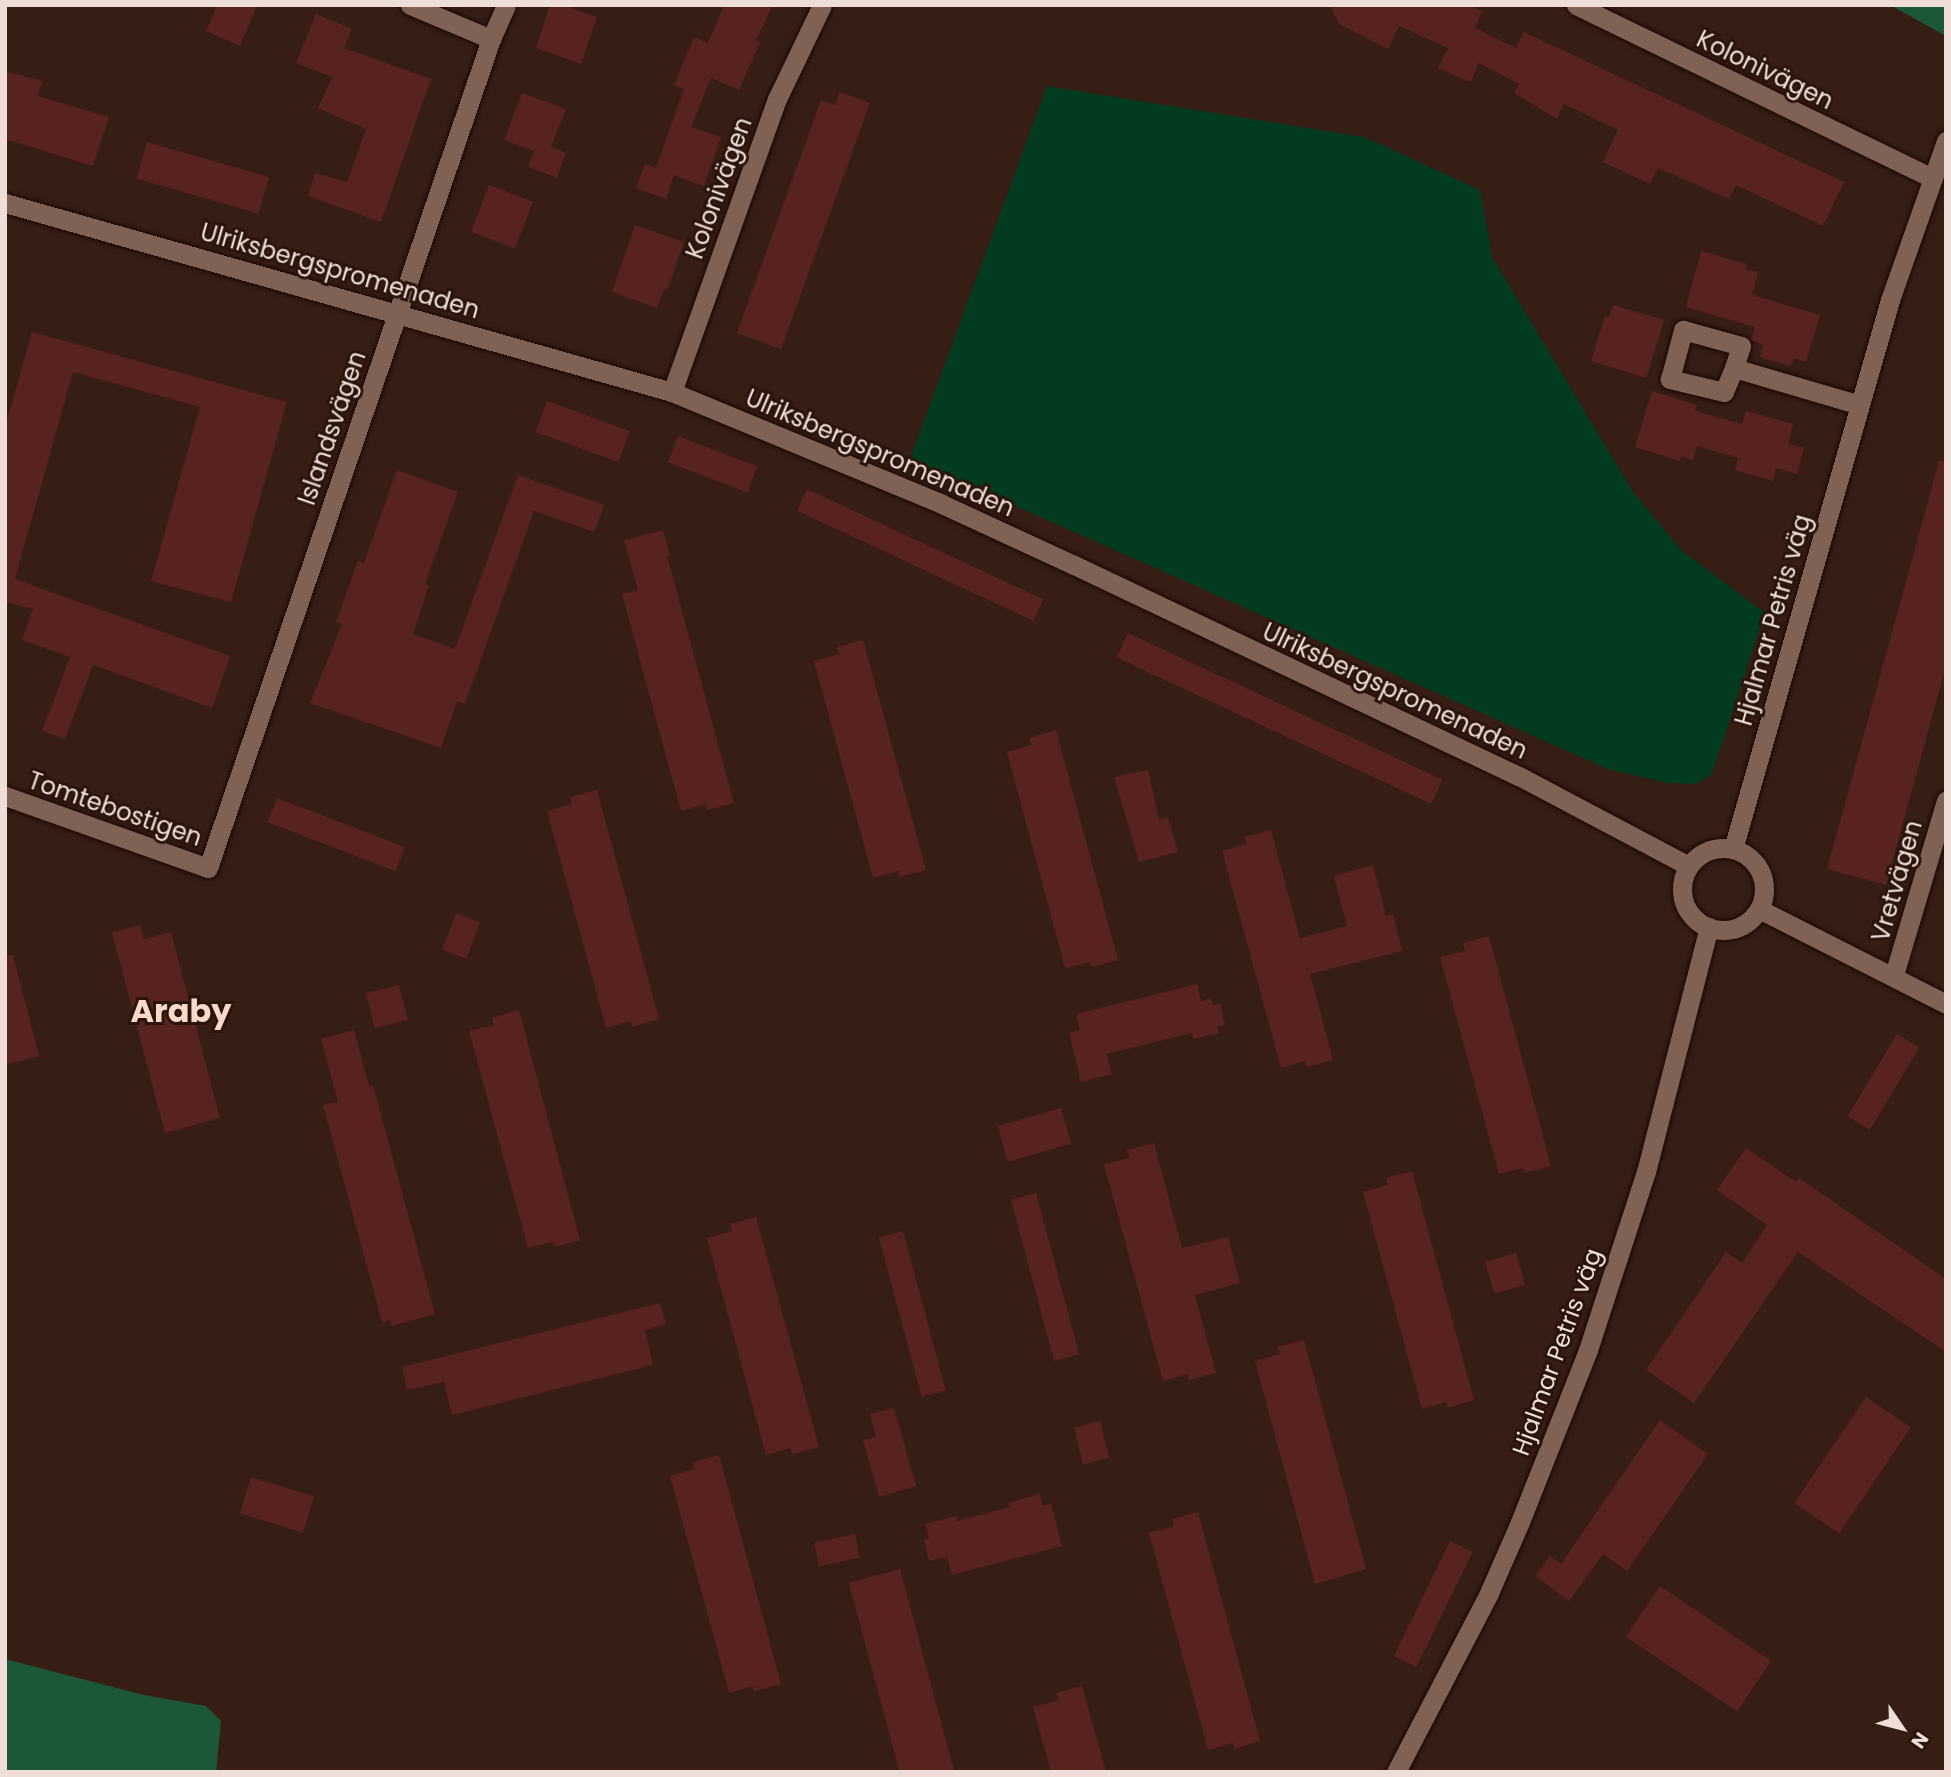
<!DOCTYPE html>
<html>
<head>
<meta charset="utf-8">
<style>
	body { margin:0 }
	#map { position:relative; width:1951px; height:1777px; overflow:hidden; background:#361e14; font-family:Poppins,sans-serif }
	div>[style] { position:absolute }
	[style*='--x'] { left:calc(var(--x)*1px); top:calc(var(--y)*1px); width:calc(var(--w)*1px); rotate:calc(var(--a)*1deg) }
	.green>* { inset:0; background:#033b21 }
	.forest>* { inset:0; background:#1c5738 }
	.building>* { inset:0; background:#582221; transform-origin:0 0 }
	.roads { filter:drop-shadow(0 0 2px #1c0701) drop-shadow(0 0 2px #1c0701) }
	.minor>* { height:19px; margin:-9.5px; padding:0 9.5px; transform-origin:9.5px; border-radius:9.5px; background:#7f6256 }
	.minor>.ring { margin:-9.5px; padding:0; box-sizing:content-box; background:none; border:19px solid #7f6256; border-radius:50% }
	span { translate:-50% -50%; white-space:nowrap; text-align:center; line-height:1.15; -webkit-text-stroke:6px #2b150b; paint-order:stroke }
	.street-label { font-size:24px; color:#efded7 }
	.district-label { font-size:32px; color:#fad9cb; font-weight:700 }
	.frame { position:absolute; inset:0; border:7px solid #efded7; pointer-events:none }
	.north { position:absolute; left:1867px; top:1693px; width:70px; height:70px; -webkit-text-stroke:5px #2b150b; paint-order:stroke; rotate:125deg; font-size:19px; font-weight:700; line-height:28px; text-align:center; color:#efded7 }
	.north::after { content:''; display:block; margin:auto; width:24px; height:32px; background:#efded7; clip-path:polygon(50% 0,100% 100%,50% 72%,0 100%) }
</style>
</head>
<body>
<div id="map">
	<div class="green">
		<div style="clip-path:polygon(1047px 86px,1364px 137px,1480px 190px,1492px 257px,1633px 492px,1681px 550px,1765px 613px,1712px 774px,1696px 784px,1668px 783px,1608px 769px,910px 459px)"></div>
	</div>
	<div class="forest">
		<div style="clip-path:polygon(1890px 5px,1946px 5px,1946px 36px)"></div>
		<div style="clip-path:polygon(5px 1659px,144px 1695px,206px 1706px,221px 1721px,216px 1772px,5px 1772px)"></div>
	</div>
	<div class="building">
		<div style="clip-path:polygon(217px 5px,257px 5px,240px 46px,206px 31px)"></div>
		<div style="clip-path:polygon(550px 5px,562px 5px,597px 17px,581px 64px,536px 48px)"></div>
		<div style="clip-path:polygon(724px 5px,773px 5px,756px 40px,760px 42px,739px 90px,711px 78px,691px 127px,721px 137px,704px 186px,674px 175px,666px 199px,636px 188px,645px 164px,656px 168px,684px 89px,674px 85px,694px 37px,708px 43px)"></div>
		<div style="clip-path:polygon(1330px 5px,1469px 5px,1482px 11px,1475px 28px,1516px 48px,1524px 32px,1844px 182px,1823px 226px,1736px 185px,1729px 199px,1658px 168px,1650px 184px,1603px 162px,1618px 130px,1564px 104px,1557px 119px,1514px 93px,1519px 84px,1479px 63px,1471px 82px,1438px 68px,1448px 48px,1399px 26px,1388px 49px,1339px 24px)"></div>
		<div style="clip-path:polygon(316px 14px,352px 29px,344px 48px,431px 79px,381px 222px,308px 196px,315px 173px,347px 182px,366px 129px,318px 108px,332px 77px,296px 63px)"></div>
		<div style="clip-path:polygon(5px 71px,42px 81px,38px 96px,109px 117px,93px 166px,5px 139px)"></div>
		<div style="clip-path:polygon(840px 92px,870px 103px,781px 349px,737px 333px,821px 100px,835px 105px)"></div>
		<div style="clip-path:polygon(522px 93px,566px 109px,551px 147px,566px 153px,557px 178px,528px 167px,534px 151px,504px 140px)"></div>
		<div style="left:147px;top:142px;width:127px;height:38px;rotate:16deg"></div>
		<div style="left:489px;top:185px;width:47px;height:50px;rotate:21deg"></div>
		<div style="clip-path:polygon(635px 225px,684px 242px,667px 290px,664px 289px,657px 308px,612px 292px)"></div>
		<div style="clip-path:polygon(1701px 251px,1747px 264px,1745px 269px,1758px 272px,1752px 295px,1820px 315px,1806px 362px,1794px 358px,1791px 366px,1760px 357px,1763px 345px,1751px 340px,1755px 327px,1686px 307px)"></div>
		<div style="clip-path:polygon(1613px 305px,1664px 320px,1646px 378px,1591px 361px,1605px 316px,1609px 317px)"></div>
		<div style="clip-path:polygon(32px 332px,287px 402px,231px 602px,151px 581px,200px 407px,73px 372px,15px 579px,230px 656px,212px 708px,93px 665px,65px 739px,42px 731px,70px 657px,22px 640px,33px 609px,5px 602px,5px 427px)"></div>
		<div style="clip-path:polygon(1652px 391px,1697px 405px,1695px 411px,1742px 424px,1746px 411px,1793px 424px,1788px 444px,1804px 448px,1797px 474px,1776px 468px,1773px 481px,1735px 470px,1738px 458px,1697px 446px,1693px 460px,1681px 456px,1680px 461px,1635px 447px)"></div>
		<div style="left:547px;top:401px;width:88px;height:33px;rotate:20deg"></div>
		<div style="left:678px;top:436px;width:85px;height:28px;rotate:21deg"></div>
		<div style="clip-path:polygon(1939px 461px,1946px 462px,1946px 666px,1886px 885px,1827px 869px)"></div>
		<div style="clip-path:polygon(397px 470px,458px 492px,425px 584px,429px 585px,413px 634px,455px 649px,518px 475px,604px 505px,594px 532px,534px 511px,465px 704px,457px 701px,441px 748px,310px 703px,342px 624px,336px 622px,358px 561px,364px 563px)"></div>
		<div style="left:807px;top:489px;width:261px;height:24px;rotate:25deg"></div>
		<div style="clip-path:polygon(663px 530px,670px 556px,667px 556px,734px 803px,707px 810px,706px 804px,681px 811px,622px 594px,638px 590px,624px 540px)"></div>
		<div style="left:1128px;top:633px;width:347px;height:27px;rotate:25deg"></div>
		<div style="clip-path:polygon(863px 640px,926px 870px,899px 877px,898px 871px,873px 878px,814px 661px,839px 654px,837px 647px)"></div>
		<div style="clip-path:polygon(1056px 730px,1118px 960px,1092px 967px,1090px 962px,1065px 968px,1007px 752px,1031px 745px,1029px 738px)"></div>
		<div style="clip-path:polygon(1148px 770px,1159px 820px,1168px 817px,1178px 852px,1139px 862px,1114px 777px)"></div>
		<div style="clip-path:polygon(597px 790px,659px 1019px,632px 1027px,631px 1021px,606px 1028px,547px 811px,572px 804px,570px 797px)"></div>
		<div style="left:277px;top:798px;width:137px;height:26px;rotate:21deg"></div>
		<div style="clip-path:polygon(1271px 830px,1300px 938px,1347px 926px,1334px 876px,1373px 865px,1386px 916px,1393px 914px,1402px 951px,1310px 974px,1333px 1060px,1307px 1067px,1305px 1061px,1281px 1068px,1222px 851px,1247px 844px,1245px 837px)"></div>
		<div style="left:456px;top:913px;width:26px;height:39px;rotate:21deg"></div>
		<div style="clip-path:polygon(140px 925px,144px 939px,171px 932px,220px 1118px,165px 1133px,112px 932px)"></div>
		<div style="clip-path:polygon(1489px 936px,1551px 1166px,1525px 1173px,1523px 1168px,1499px 1174px,1440px 957px,1465px 951px,1463px 943px)"></div>
		<div style="clip-path:polygon(13px 955px,39px 1056px,5px 1065px,5px 956px)"></div>
		<div style="clip-path:polygon(1197px 984px,1201px 1001px,1211px 998px,1213px 1005px,1220px 1004px,1225px 1025px,1218px 1027px,1219px 1033px,1193px 1039px,1192px 1033px,1107px 1054px,1112px 1074px,1081px 1082px,1069px 1033px,1080px 1030px,1076px 1014px)"></div>
		<div style="left:399px;top:985px;width:36px;height:34px;rotate:76deg"></div>
		<div style="clip-path:polygon(519px 1010px,580px 1240px,554px 1247px,553px 1242px,528px 1248px,469px 1031px,494px 1025px,492px 1018px)"></div>
		<div style="clip-path:polygon(354px 1030px,369px 1086px,373px 1085px,435px 1314px,392px 1326px,390px 1320px,382px 1322px,323px 1105px,338px 1102px,321px 1039px)"></div>
		<div style="left:1897px;top:1034px;width:26px;height:96px;rotate:31deg"></div>
		<div style="left:1061px;top:1108px;width:37px;height:66px;rotate:74deg"></div>
		<div style="clip-path:polygon(1154px 1143px,1182px 1248px,1228px 1237px,1240px 1283px,1195px 1295px,1216px 1373px,1189px 1380px,1188px 1374px,1163px 1381px,1104px 1164px,1129px 1158px,1127px 1150px)"></div>
		<div style="clip-path:polygon(1746px 1148px,1796px 1182px,1799px 1178px,1946px 1279px,1946px 1352px,1798px 1252px,1694px 1403px,1646px 1370px,1726px 1252px,1742px 1263px,1767px 1225px,1717px 1190px)"></div>
		<div style="clip-path:polygon(1412px 1171px,1474px 1400px,1448px 1408px,1446px 1402px,1422px 1409px,1363px 1192px,1388px 1185px,1386px 1178px)"></div>
		<div style="left:1036px;top:1193px;width:167px;height:26px;rotate:75deg"></div>
		<div style="clip-path:polygon(756px 1217px,819px 1447px,792px 1454px,791px 1448px,766px 1455px,707px 1238px,732px 1231px,730px 1224px)"></div>
		<div style="left:903px;top:1231px;width:165px;height:25px;rotate:75deg"></div>
		<div style="left:1516px;top:1253px;width:33px;height:32px;rotate:74deg"></div>
		<div style="clip-path:polygon(660px 1303px,666px 1324px,645px 1330px,653px 1365px,452px 1415px,444px 1382px,407px 1390px,402px 1367px)"></div>
		<div style="clip-path:polygon(1304px 1340px,1366px 1569px,1315px 1584px,1255px 1361px,1280px 1354px,1277px 1347px)"></div>
		<div style="left:1866px;top:1397px;width:54px;height:128px;rotate:34deg"></div>
		<div style="clip-path:polygon(894px 1408px,916px 1486px,879px 1497px,863px 1440px,876px 1437px,870px 1414px)"></div>
		<div style="clip-path:polygon(1660px 1420px,1708px 1454px,1627px 1571px,1603px 1554px,1569px 1601px,1535px 1576px,1550px 1556px,1561px 1564px)"></div>
		<div style="left:1100px;top:1421px;width:38px;height:27px;rotate:76deg"></div>
		<div style="clip-path:polygon(719px 1455px,781px 1684px,754px 1691px,753px 1686px,729px 1693px,670px 1476px,694px 1469px,693px 1462px)"></div>
		<div style="left:251px;top:1477px;width:66px;height:38px;rotate:17deg"></div>
		<div style="clip-path:polygon(1040px 1494px,1043px 1506px,1051px 1503px,1062px 1546px,952px 1575px,947px 1557px,929px 1561px,924px 1540px,929px 1538px,925px 1524px,956px 1516px,957px 1521px,1010px 1507px,1008px 1503px)"></div>
		<div style="clip-path:polygon(1198px 1512px,1260px 1741px,1234px 1749px,1233px 1743px,1208px 1750px,1149px 1533px,1174px 1526px,1172px 1519px)"></div>
		<div style="left:855px;top:1534px;width:24px;height:42px;rotate:78deg"></div>
		<div style="left:1450px;top:1541px;width:25px;height:128px;rotate:26deg"></div>
		<div style="left:900px;top:1569px;width:210px;height:53px;rotate:75deg"></div>
		<div style="left:1660px;top:1586px;width:134px;height:61px;rotate:34deg"></div>
		<div style="clip-path:polygon(1082px 1686px,1106px 1772px,1051px 1772px,1033px 1707px,1058px 1701px,1056px 1693px)"></div>
	</div>
	<div class="roads">
		<div class="minor">
			<div style="--x:410;--y:5;--w:88;--a:22.8"></div>
			<div style="--x:1576;--y:5;--w:396;--a:25.9"></div>
			<div style="--x:5;--y:203;--w:693;--a:15.82"></div>
			<div style="--x:672;--y:392;--w:292;--a:22.5"></div>
			<div style="--x:942;--y:504;--w:145;--a:24.8"></div>
			<div style="--x:1074;--y:565;--w:492;--a:25.4"></div>
			<div style="--x:1519;--y:776;--w:192;--a:27.9"></div>
			<div style="--x:1734;--y:368;--w:26;--a:113"></div>
			<div style="--x:1724;--y:392;--w:56;--a:-166.5"></div>
			<div style="--x:1670;--y:379;--w:51;--a:-75.1"></div>
			<div style="--x:1683;--y:330;--w:60;--a:15.4"></div>
			<div style="--x:1741;--y:346;--w:23;--a:108"></div>
			<div style="--x:1734;--y:368;--w:131;--a:16.4"></div>
			<div style="--x:672;--y:392;--w:311;--a:-70.3"></div>
			<div style="--x:777;--y:99;--w:104;--a:-64.4"></div>
			<div style="--x:5;--y:796;--w:215;--a:19.5"></div>
			<div style="--x:208;--y:868;--w:876;--a:-71.15"></div>
			<div style="--x:491;--y:39;--w:37;--a:-66"></div>
			<div class="ring" style="left:1682px;top:848px;width:63px;height:63px"></div>
			<div style="--x:1733;--y:849;--w:571;--a:-74.04"></div>
			<div style="--x:1890;--y:300;--w:169;--a:-70.6"></div>
			<div style="--x:1759;--y:909;--w:210;--a:26.9"></div>
			<div style="--x:1894;--y:975;--w:182;--a:-73.4"></div>
			<div style="--x:1396;--y:1772;--w:202;--a:-62.5"></div>
			<div style="--x:1489;--y:1593;--w:77;--a:-66.4"></div>
			<div style="--x:1520;--y:1522;--w:185;--a:-68.4"></div>
			<div style="--x:1588;--y:1350;--w:187;--a:-72"></div>
			<div style="--x:1646;--y:1172;--w:253;--a:-75.6"></div>
		</div>
	</div>
	<div class="street-label">
		<span style="left:1765px;top:70px;rotate:26deg">Kolonivägen</span>
		<span style="left:719px;top:188px;rotate:-70deg">Kolonivägen</span>
		<span style="left:340px;top:271px;rotate:16deg">Ulriksbergspromenaden</span>
		<span style="left:332px;top:428px;rotate:-71deg">Islandsvägen</span>
		<span style="left:880px;top:453px;rotate:23deg">Ulriksbergspromenaden</span>
		<span style="left:1773px;top:620px;rotate:-74deg">Hjalmar Petris väg</span>
		<span style="left:1395px;top:691px;rotate:25deg">Ulriksbergspromenaden</span>
		<span style="left:115px;top:809px;rotate:19deg">Tomtebostigen</span>
		<span style="left:1897px;top:881px;rotate:-74deg">Vretvägen</span>
		<span style="left:1557px;top:1352px;rotate:-70deg">Hjalmar Petris väg</span>
	</div>
	<div class="district-label">
		<span style="left:181px;top:1011px">Araby</span>
	</div>
	<div class="frame"></div>
	<div class="north">N</div>
</div>
</body>
</html>
